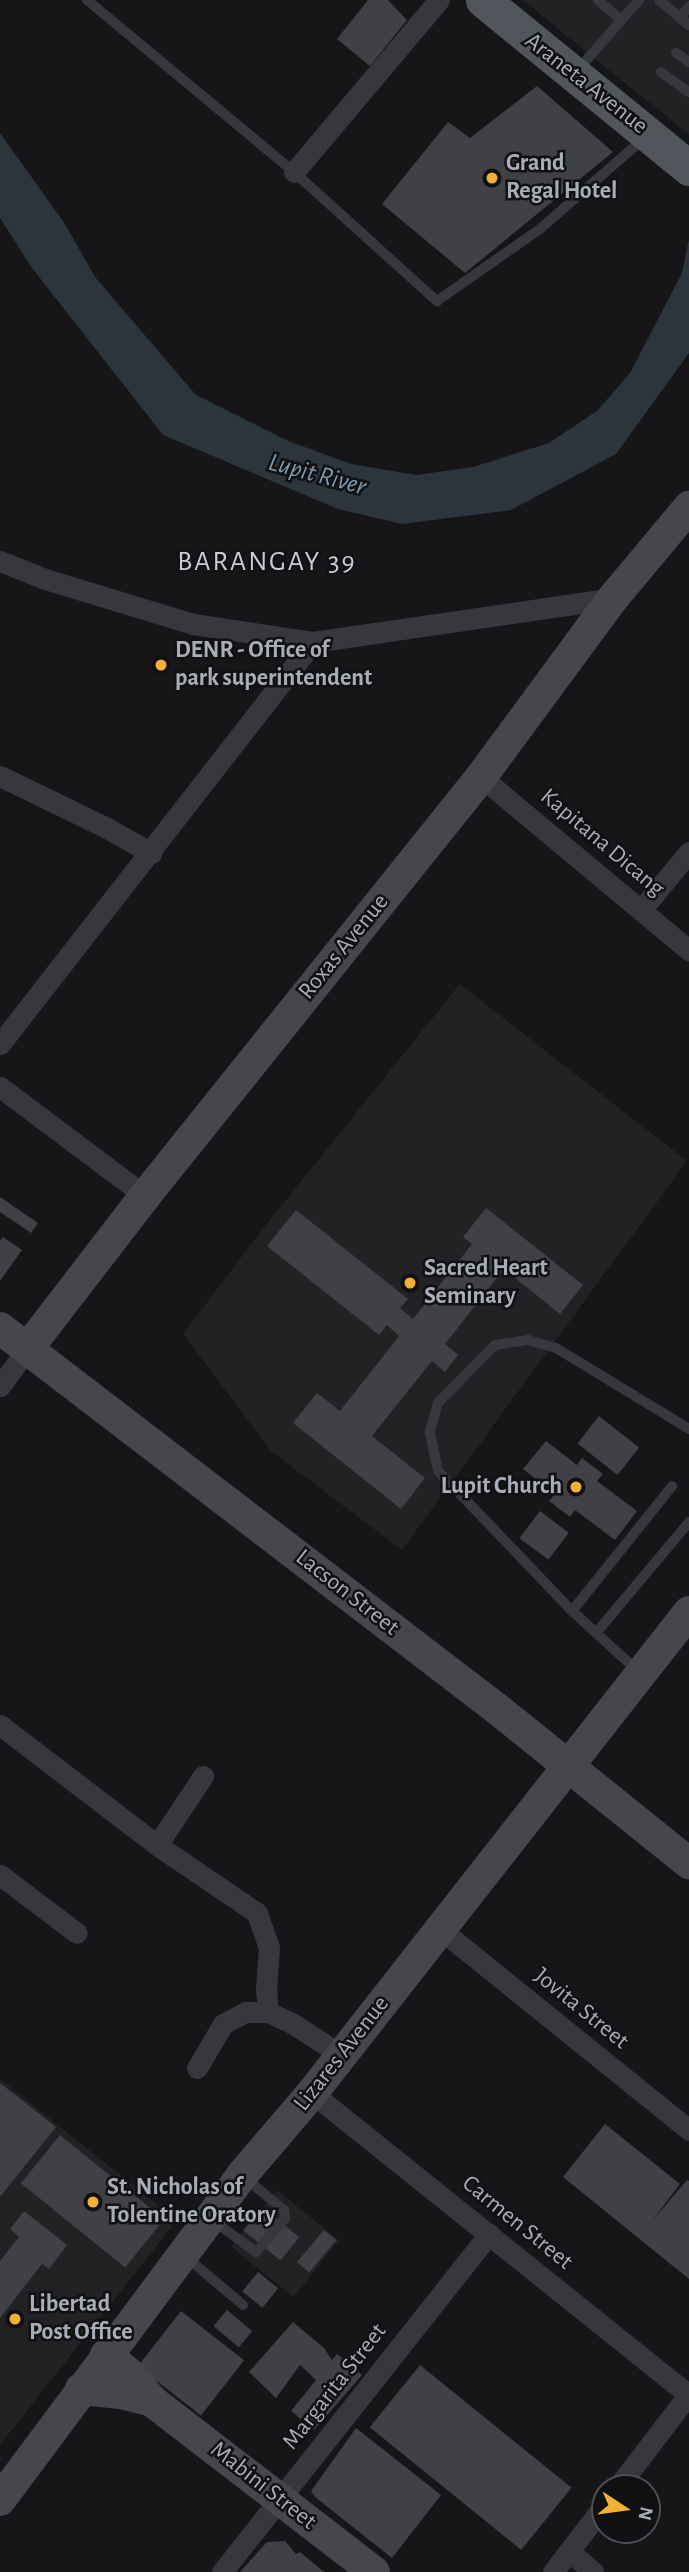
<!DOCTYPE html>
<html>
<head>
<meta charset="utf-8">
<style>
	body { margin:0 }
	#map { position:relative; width:689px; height:2572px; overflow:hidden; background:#161618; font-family:"Alegreya Sans",sans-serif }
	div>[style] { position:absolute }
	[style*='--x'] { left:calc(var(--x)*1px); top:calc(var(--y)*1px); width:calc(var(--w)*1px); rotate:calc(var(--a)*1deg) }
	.built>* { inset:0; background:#222225; transform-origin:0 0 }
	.water>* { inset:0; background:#2c353c }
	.building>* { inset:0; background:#404145; transform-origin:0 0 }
	.lane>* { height:10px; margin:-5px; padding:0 5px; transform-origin:5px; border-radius:5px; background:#37383d }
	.street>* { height:21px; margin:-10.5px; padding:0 10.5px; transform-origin:10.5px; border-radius:10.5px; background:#37383d }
	.secondary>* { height:32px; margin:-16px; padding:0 16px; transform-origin:16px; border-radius:16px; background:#45474d }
	.primary>* { height:35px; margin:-17.5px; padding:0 17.5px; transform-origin:17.5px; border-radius:17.5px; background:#53555c }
	.dots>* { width:19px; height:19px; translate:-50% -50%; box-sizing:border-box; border:4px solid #111113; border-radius:50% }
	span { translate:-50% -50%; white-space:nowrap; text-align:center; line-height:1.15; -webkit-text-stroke:5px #111113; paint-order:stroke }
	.street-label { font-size:24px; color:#a8adb8 }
	.poi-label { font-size:24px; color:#a8adb8; font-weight:700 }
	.left { translate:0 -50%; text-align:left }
	.right { translate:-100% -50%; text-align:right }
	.water-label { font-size:26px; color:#7f9bb3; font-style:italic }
	.quarter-label { font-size:28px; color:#c9ccd4; letter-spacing:2px }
	.north { position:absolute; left:591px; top:2474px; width:70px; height:70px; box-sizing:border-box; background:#111113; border:2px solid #4d4f55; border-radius:50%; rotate:103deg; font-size:19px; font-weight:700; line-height:28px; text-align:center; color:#a8adb8 }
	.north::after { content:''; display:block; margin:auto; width:24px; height:32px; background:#f2b134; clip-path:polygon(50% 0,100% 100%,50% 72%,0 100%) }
</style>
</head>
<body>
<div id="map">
	<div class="built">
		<div style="clip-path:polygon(523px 0,689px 0,689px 134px,581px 48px)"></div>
		<div style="clip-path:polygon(460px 984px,687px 1161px,402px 1550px,272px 1452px,183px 1334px,261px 1231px)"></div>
		<div style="clip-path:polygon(0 2079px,177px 2220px,0 2445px)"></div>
		<div style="left:277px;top:2190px;width:80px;height:73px;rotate:39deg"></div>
	</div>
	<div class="water">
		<div style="clip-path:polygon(0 133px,65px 224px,95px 277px,196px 395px,288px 441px,351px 464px,416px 475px,473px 467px,549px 443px,597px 411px,630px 373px,682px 273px,689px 239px,689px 353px,616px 454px,511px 510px,402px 524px,338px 509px,163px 435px,32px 268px,0 218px)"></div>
	</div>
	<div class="building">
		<div style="clip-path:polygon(368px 0,388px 0,407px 20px,370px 66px,337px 39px)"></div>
		<div style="clip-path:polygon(537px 86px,613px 152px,465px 273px,382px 204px,448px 122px,470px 138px)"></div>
		<div style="clip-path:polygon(0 1197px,38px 1223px,31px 1233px,0 1212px)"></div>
		<div style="clip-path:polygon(486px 1208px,583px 1285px,560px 1314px,504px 1269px,445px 1344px,458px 1355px,445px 1372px,432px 1361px,372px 1436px,425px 1478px,401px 1509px,293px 1423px,317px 1393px,340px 1411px,399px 1336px,387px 1325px,379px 1335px,267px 1246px,296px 1210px,408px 1299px,400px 1308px,413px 1319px,472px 1244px,463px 1237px)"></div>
		<div style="clip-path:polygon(3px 1237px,22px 1250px,0 1281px,0 1241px)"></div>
		<div style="left:599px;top:1416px;width:51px;height:35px;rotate:38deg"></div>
		<div style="clip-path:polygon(546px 1441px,577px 1465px,582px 1458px,603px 1474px,597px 1481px,637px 1511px,615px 1540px,575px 1510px,570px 1517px,549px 1501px,555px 1494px,523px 1469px)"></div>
		<div style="left:540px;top:1511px;width:36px;height:34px;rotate:37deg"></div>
		<div style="clip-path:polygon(0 2083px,56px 2127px,0 2197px)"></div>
		<div style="clip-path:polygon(605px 2124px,680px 2184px,652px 2221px,687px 2180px,689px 2181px,689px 2279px,563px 2177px)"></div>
		<div style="left:60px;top:2135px;width:134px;height:62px;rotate:39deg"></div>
		<div style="left:262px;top:2207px;width:48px;height:30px;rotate:39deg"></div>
		<div style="clip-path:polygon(24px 2211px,67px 2245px,49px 2269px,42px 2264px,0 2318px,0 2261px,19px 2237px,10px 2229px)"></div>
		<div style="left:324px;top:2230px;width:16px;height:42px;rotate:40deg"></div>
		<div style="left:258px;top:2272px;width:26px;height:25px;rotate:39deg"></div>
		<div style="left:227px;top:2310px;width:33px;height:21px;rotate:40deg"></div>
		<div style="left:181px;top:2311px;width:80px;height:70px;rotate:38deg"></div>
		<div style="clip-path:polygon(293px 2322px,324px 2348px,332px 2360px,337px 2354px,362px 2375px,314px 2430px,291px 2411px,316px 2380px,300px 2365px,276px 2398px,249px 2372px)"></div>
		<div style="left:420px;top:2365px;width:195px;height:80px;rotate:39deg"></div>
		<div style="clip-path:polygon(356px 2428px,441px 2495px,392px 2558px,315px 2497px,311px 2491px)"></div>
		<div style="clip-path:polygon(285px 2541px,296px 2554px,300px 2552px,324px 2572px,240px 2572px,267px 2542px)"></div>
	</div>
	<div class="lane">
		<div style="--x:87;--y:0;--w:269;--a:39.7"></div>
		<div style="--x:294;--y:172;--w:193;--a:42.1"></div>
		<div style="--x:437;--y:301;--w:126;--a:-35"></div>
		<div style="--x:540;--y:229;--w:137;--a:-41.1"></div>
		<div style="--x:598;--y:0;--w:30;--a:41"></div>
		<div style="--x:659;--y:0;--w:39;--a:40"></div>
		<div style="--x:680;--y:18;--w:15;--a:-53"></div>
		<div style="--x:676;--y:53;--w:16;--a:35"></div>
		<div style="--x:576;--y:72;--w:96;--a:-48.8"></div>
		<div style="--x:661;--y:72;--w:34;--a:36"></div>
		<div style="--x:572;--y:1611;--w:194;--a:-133.7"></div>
		<div style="--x:438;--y:1471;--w:40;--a:-102"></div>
		<div style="--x:430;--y:1432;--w:30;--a:-75"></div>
		<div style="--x:438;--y:1403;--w:81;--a:-45.5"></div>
		<div style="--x:495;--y:1345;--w:33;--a:-9"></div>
		<div style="--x:528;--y:1340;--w:29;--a:16"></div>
		<div style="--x:556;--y:1348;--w:156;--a:31.3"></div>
		<div style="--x:596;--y:1633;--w:33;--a:-137"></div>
		<div style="--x:572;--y:1611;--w:160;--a:-51.3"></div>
		<div style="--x:640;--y:1673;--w:59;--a:-137.7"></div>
		<div style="--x:596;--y:1633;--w:145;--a:-50"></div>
		<div style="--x:212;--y:2220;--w:54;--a:36"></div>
		<div style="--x:256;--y:2252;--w:45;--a:-49.5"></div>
		<div style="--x:285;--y:2218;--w:8;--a:-97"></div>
		<div style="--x:284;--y:2210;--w:52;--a:-140.5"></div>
		<div style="--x:185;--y:2256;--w:76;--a:40.2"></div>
	</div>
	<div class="street">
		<div style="--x:294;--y:172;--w:225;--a:-49.9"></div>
		<div style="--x:0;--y:561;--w:48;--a:21.8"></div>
		<div style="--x:45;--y:579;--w:155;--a:16.9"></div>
		<div style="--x:193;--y:624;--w:121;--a:8.5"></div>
		<div style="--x:313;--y:642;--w:303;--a:-8.3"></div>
		<div style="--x:0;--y:776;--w:119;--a:25.9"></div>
		<div style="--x:107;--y:828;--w:51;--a:29.6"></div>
		<div style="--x:481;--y:777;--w:271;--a:39.8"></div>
		<div style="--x:641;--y:910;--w:75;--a:-50.4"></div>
		<div style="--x:0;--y:1044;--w:509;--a:-52.1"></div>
		<div style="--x:0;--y:1087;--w:181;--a:36.9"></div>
		<div style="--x:0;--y:1386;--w:47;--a:-53.6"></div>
		<div style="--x:0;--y:1725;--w:198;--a:37.4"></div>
		<div style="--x:157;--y:1845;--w:121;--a:34.2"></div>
		<div style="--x:257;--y:1913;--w:36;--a:71"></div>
		<div style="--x:269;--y:1947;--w:42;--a:94.1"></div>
		<div style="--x:266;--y:1989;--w:23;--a:85"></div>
		<div style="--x:268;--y:2012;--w:26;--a:25"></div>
		<div style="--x:292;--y:2023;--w:59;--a:33.1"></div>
		<div style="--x:157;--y:1845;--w:83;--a:-56.3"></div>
		<div style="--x:0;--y:1875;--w:96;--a:37"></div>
		<div style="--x:440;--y:1929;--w:320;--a:38.9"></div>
		<div style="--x:197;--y:2068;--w:51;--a:-59.4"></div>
		<div style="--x:223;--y:2024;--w:26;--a:-28"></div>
		<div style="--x:246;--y:2012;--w:22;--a:0"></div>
		<div style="--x:312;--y:2093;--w:483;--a:38.7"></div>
		<div style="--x:617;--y:2488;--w:117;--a:-52.6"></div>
		<div style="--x:569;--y:2551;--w:32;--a:41"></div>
		<div style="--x:222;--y:2572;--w:431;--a:-51.7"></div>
		<div style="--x:553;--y:2572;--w:86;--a:-52.6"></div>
	</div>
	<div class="secondary">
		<div style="--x:0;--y:1328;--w:625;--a:37.46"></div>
		<div style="--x:496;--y:1708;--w:248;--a:38.8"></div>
		<div style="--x:28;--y:1348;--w:192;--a:-52.4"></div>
		<div style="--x:145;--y:1196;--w:537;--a:-51.27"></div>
		<div style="--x:481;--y:777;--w:222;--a:-53.6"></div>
		<div style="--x:613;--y:598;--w:119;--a:-50.1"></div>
		<div style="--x:106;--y:2355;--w:35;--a:39"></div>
		<div style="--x:133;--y:2377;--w:31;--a:52"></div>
		<div style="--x:152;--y:2401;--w:280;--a:37.6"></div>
		<div style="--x:81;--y:2389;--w:40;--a:5.7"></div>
		<div style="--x:121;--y:2393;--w:32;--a:14"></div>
		<div style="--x:0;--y:2500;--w:405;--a:-53.3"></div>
		<div style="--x:242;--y:2175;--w:108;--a:-49.5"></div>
		<div style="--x:312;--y:2093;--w:611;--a:-51.91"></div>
	</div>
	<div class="primary">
		<div style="--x:483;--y:0;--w:266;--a:39.2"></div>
	</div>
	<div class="dots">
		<div style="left:492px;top:178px;background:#f2b134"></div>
		<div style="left:161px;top:665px;background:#f2b134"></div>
		<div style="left:410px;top:1283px;background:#f2b134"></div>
		<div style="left:576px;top:1487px;background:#f2b134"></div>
		<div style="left:93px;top:2202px;background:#f2b134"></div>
		<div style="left:15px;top:2319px;background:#f2b134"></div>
	</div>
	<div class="street-label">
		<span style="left:586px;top:84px;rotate:38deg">Araneta Avenue</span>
		<span style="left:602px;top:843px;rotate:40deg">Kapitana Dicang</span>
		<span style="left:344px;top:947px;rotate:-51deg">Roxas Avenue</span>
		<span style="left:347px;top:1593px;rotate:38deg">Lacson Street</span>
		<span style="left:581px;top:2009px;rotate:39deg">Jovita Street</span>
		<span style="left:342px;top:2054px;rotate:-52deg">Lizares Avenue</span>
		<span style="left:517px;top:2223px;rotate:39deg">Carmen Street</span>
		<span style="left:335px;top:2387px;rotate:-52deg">Margarita Street</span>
		<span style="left:263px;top:2486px;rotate:38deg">Mabini Street</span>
	</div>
	<div class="poi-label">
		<span class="left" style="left:506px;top:178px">Grand<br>Regal Hotel</span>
		<span class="left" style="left:175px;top:665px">DENR - Office of<br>park superintendent</span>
		<span class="left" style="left:424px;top:1283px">Sacred Heart<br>Seminary</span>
		<span class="right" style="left:562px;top:1487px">Lupit Church</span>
		<span class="left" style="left:107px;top:2202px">St. Nicholas of<br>Tolentine Oratory</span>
		<span class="left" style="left:29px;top:2319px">Libertad<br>Post Office</span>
	</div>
	<div class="water-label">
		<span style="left:317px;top:475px;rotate:15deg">Lupit River</span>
	</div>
	<div class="quarter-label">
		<span style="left:267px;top:562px">BARANGAY 39</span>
	</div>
	<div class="north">N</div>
</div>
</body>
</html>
